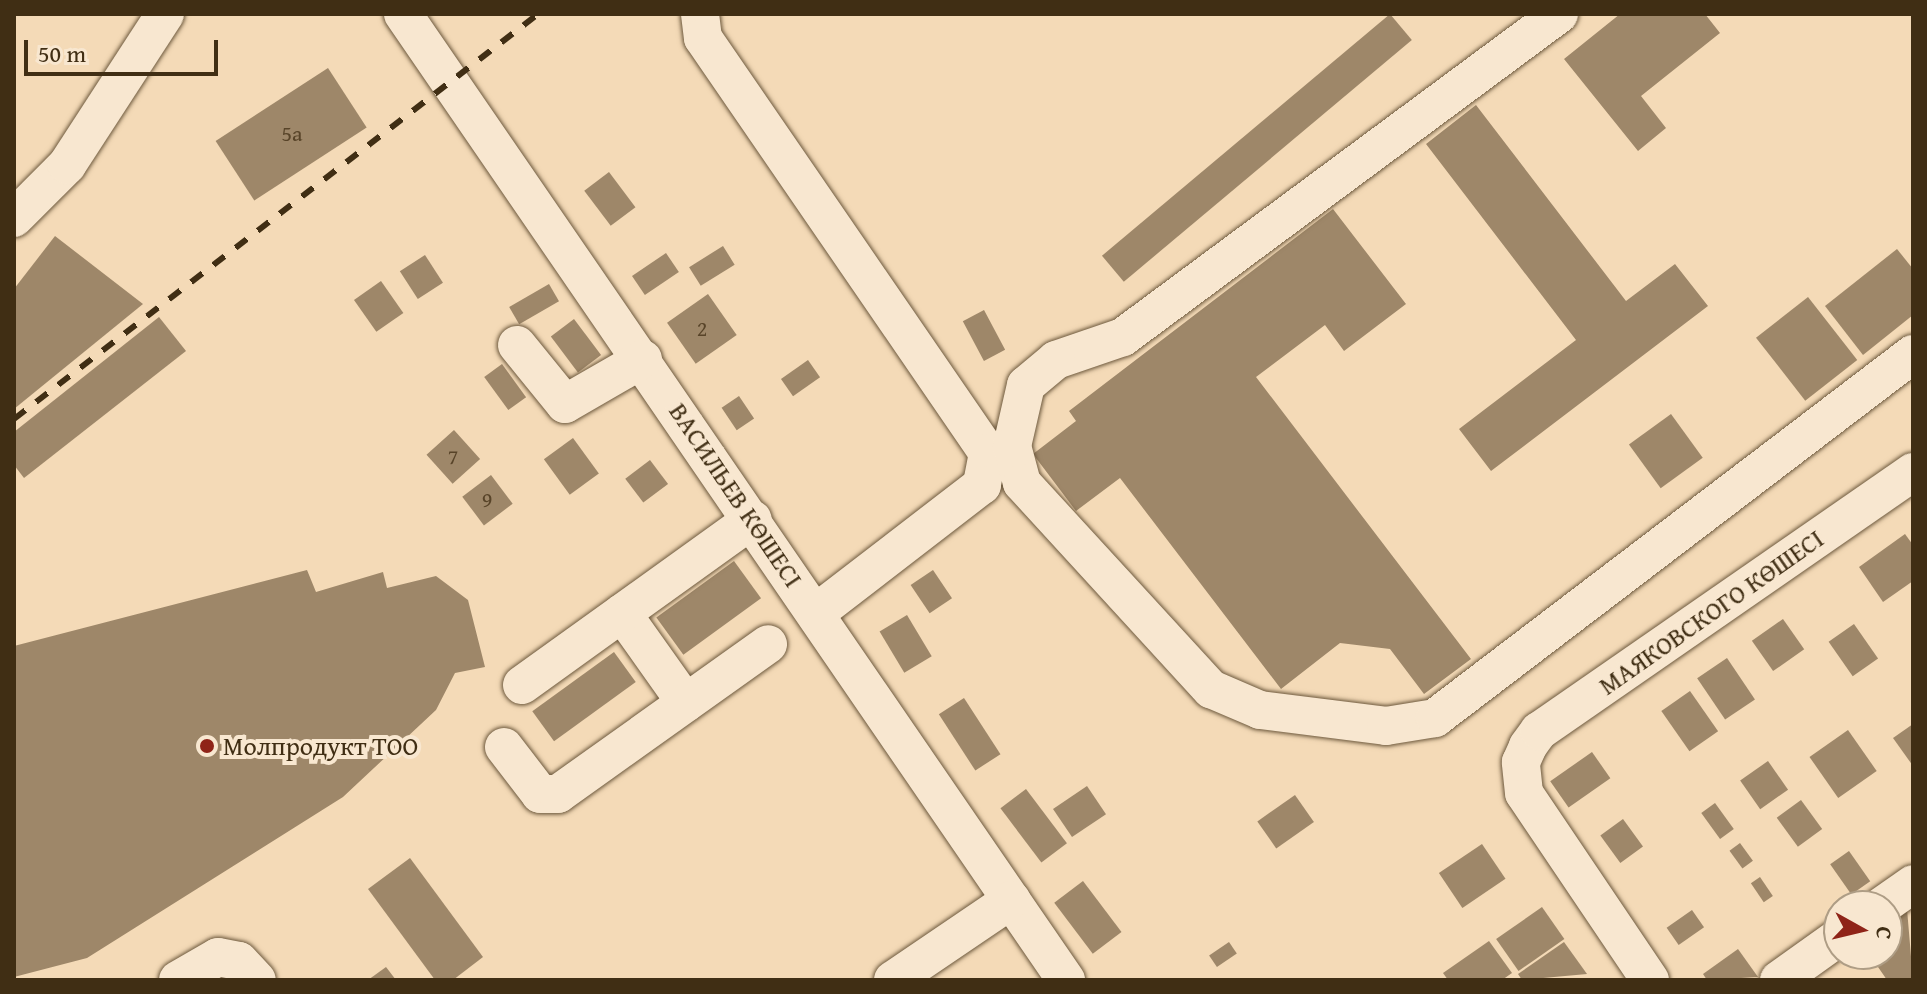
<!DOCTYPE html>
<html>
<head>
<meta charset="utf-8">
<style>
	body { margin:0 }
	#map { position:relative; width:1927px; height:994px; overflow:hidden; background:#f4dab7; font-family:"Gentium Book Plus",serif }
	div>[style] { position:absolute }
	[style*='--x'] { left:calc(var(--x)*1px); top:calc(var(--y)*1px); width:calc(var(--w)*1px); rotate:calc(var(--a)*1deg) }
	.building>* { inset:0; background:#9e8769; transform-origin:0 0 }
	.roads { filter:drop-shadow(0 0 2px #6d593d) drop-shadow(0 0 2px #6d593d) }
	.minor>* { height:38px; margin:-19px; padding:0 19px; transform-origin:19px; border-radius:19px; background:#f8e7d0 }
	.rail>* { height:6px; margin-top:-3px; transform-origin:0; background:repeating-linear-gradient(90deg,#402e14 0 14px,transparent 0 28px) }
	.dots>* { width:22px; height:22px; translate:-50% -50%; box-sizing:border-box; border:4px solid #f8e7d0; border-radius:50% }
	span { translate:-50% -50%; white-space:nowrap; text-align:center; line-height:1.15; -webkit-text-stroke:8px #f8e7d0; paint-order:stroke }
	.number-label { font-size:22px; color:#584429 }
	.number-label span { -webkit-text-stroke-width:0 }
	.street-label { font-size:26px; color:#402e14 }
	.poi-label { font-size:26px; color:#402e14 }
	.left { translate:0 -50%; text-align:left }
	.frame { position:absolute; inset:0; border:16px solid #402e14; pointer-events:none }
	.north { position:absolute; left:1823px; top:890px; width:80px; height:80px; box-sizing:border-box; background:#f8e7d0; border:2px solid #ae9d85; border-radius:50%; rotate:98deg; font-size:22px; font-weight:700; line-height:32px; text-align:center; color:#402e14 }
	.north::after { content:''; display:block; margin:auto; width:28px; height:36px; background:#8f2418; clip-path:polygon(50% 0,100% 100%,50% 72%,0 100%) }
	.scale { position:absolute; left:24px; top:40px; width:194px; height:36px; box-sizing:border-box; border:4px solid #402e14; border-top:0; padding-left:10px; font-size:24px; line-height:28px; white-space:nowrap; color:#402e14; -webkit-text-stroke:6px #f8e7d0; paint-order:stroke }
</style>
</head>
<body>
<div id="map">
	<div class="building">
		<div style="left:1390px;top:14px;width:34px;height:376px;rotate:50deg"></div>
		<div style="clip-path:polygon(1620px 14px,1705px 14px,1720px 33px,1641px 96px,1666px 128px,1638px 151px,1564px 59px)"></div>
		<div style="left:328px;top:68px;width:71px;height:134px;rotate:57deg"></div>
		<div style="clip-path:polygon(1476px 105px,1626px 301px,1675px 264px,1708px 306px,1491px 471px,1459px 429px,1576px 340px,1426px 144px)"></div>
		<div style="left:609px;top:172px;width:44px;height:31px;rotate:53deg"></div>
		<div style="clip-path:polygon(1333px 209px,1406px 304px,1344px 351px,1325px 325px,1256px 377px,1471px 659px,1424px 694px,1390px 649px,1340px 643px,1281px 689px,1120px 478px,1076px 511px,1033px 454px,1076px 421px,1069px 411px)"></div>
		<div style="clip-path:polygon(55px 236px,143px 304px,14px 409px,14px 289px)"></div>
		<div style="left:723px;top:246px;width:22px;height:40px;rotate:58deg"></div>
		<div style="clip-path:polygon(1897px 249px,1913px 269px,1913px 315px,1863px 355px,1825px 306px)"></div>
		<div style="left:666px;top:253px;width:23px;height:41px;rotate:56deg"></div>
		<div style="left:425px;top:255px;width:33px;height:30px;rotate:57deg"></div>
		<div style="left:381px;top:281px;width:39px;height:33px;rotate:55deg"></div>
		<div style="left:549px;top:284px;width:20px;height:46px;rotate:60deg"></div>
		<div style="left:708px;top:294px;width:50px;height:50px;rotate:55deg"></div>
		<div style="left:1808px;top:297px;width:80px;height:66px;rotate:52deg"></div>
		<div style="left:984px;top:310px;width:45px;height:24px;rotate:62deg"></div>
		<div style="clip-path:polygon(159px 317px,186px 351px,24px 478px,14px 465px,14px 432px)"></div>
		<div style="left:574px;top:319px;width:45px;height:29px;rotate:53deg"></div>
		<div style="left:808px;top:360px;width:21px;height:33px;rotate:55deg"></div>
		<div style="left:502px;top:364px;width:41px;height:22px;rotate:54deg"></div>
		<div style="left:739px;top:396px;width:27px;height:21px;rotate:56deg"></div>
		<div style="left:1671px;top:414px;width:54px;height:52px;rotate:54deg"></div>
		<div style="left:454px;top:430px;width:39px;height:37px;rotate:48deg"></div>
		<div style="left:573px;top:438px;width:44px;height:36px;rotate:54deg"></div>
		<div style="left:650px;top:460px;width:30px;height:31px;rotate:53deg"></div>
		<div style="left:491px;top:475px;width:36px;height:36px;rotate:53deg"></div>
		<div style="clip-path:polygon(1905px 534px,1913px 545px,1913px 581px,1883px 602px,1859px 567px)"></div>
		<div style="left:734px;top:561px;width:46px;height:96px;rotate:54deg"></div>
		<div style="clip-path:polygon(307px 570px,316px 592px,383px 572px,387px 588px,436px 576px,468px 600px,485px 667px,455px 673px,436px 710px,343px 797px,87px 958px,14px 977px,14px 646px)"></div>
		<div style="left:933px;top:570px;width:34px;height:27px;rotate:56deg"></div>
		<div style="left:907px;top:615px;width:48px;height:32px;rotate:59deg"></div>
		<div style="left:1783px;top:619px;width:37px;height:38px;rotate:55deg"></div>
		<div style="left:1854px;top:624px;width:42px;height:31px;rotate:55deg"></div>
		<div style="left:614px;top:652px;width:37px;height:101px;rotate:54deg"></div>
		<div style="left:1727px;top:658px;width:50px;height:36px;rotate:56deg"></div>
		<div style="left:1690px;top:691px;width:49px;height:35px;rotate:55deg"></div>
		<div style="left:964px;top:698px;width:67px;height:30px;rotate:57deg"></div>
		<div style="clip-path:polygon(1913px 724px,1913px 766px,1893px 738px)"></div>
		<div style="left:1848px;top:730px;width:50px;height:47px;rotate:55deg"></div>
		<div style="left:1592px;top:752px;width:32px;height:51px;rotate:55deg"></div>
		<div style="left:1768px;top:761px;width:35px;height:34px;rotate:55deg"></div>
		<div style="left:1087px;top:786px;width:34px;height:41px;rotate:56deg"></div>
		<div style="left:1026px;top:789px;width:68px;height:32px;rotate:53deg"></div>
		<div style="left:1295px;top:795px;width:33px;height:46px;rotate:55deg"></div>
		<div style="left:1801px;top:800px;width:36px;height:30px;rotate:54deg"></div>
		<div style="left:1715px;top:803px;width:32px;height:17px;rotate:54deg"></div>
		<div style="left:1623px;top:819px;width:34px;height:28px;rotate:54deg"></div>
		<div style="left:1740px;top:843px;width:22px;height:13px;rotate:54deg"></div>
		<div style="left:1482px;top:844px;width:42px;height:52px;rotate:56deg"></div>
		<div style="left:1849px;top:851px;width:37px;height:23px;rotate:55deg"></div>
		<div style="clip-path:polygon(410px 858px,483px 957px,453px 980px,435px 980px,368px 889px)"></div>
		<div style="left:1760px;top:877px;width:23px;height:11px;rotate:56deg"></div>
		<div style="left:1083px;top:881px;width:64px;height:36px;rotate:53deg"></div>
		<div style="left:1542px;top:907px;width:39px;height:56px;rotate:55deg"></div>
		<div style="clip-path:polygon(1907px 909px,1913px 980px,1887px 980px,1869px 954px,1887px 954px,1887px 923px)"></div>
		<div style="left:1692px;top:910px;width:21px;height:31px;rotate:55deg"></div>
		<div style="clip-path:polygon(1489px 941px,1512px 973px,1502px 980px,1448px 980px,1443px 973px)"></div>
		<div style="left:1229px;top:942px;width:14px;height:24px;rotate:56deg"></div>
		<div style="clip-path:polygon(1564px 942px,1587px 974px,1522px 980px,1518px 974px)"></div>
		<div style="clip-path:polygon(1738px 949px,1758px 977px,1707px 980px,1703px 974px)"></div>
		<div style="clip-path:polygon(386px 967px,396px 980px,368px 980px)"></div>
	</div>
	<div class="roads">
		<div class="minor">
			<div style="--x:403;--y:14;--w:1172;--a:55.54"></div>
			<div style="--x:700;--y:14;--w:24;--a:83"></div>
			<div style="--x:703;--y:38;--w:503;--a:55.52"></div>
			<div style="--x:988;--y:453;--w:33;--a:101"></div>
			<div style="--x:982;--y:485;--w:210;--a:142.4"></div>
			<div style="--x:1559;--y:14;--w:543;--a:143.47"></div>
			<div style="--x:1123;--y:337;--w:71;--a:161.1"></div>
			<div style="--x:1056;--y:360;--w:39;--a:140"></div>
			<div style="--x:1026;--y:385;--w:63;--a:102.9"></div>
			<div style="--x:1012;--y:446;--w:38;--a:75"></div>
			<div style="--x:1022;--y:483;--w:280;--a:47.5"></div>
			<div style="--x:1211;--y:689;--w:53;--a:23.2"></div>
			<div style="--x:1260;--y:710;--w:127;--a:7.2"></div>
			<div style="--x:1386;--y:726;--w:50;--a:-9.3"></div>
			<div style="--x:1435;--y:718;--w:601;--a:-37.29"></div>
			<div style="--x:14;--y:218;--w:75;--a:-45"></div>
			<div style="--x:67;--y:165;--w:180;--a:-57"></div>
			<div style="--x:517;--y:345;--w:76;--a:50.9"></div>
			<div style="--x:565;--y:404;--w:90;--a:-30"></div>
			<div style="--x:622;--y:613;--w:110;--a:54.6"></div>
			<div style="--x:522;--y:685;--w:284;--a:-35.7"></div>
			<div style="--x:504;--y:747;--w:59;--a:52.5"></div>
			<div style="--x:540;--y:794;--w:18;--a:0"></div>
			<div style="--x:558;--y:794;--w:258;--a:-35.5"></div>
			<div style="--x:1882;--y:906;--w:38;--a:-35"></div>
			<div style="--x:178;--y:980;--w:46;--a:-29.9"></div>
			<div style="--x:218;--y:957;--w:21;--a:11"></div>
			<div style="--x:239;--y:961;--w:26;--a:47"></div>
			<div style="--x:893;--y:980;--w:143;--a:-34.1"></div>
			<div style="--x:1650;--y:980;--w:225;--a:-124"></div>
			<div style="--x:1524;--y:793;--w:31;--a:-96"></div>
			<div style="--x:1521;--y:762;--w:17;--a:-66"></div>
			<div style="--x:1528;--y:746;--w:19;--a:-54"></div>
			<div style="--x:1539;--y:731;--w:455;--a:-34.7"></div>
			<div style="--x:1779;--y:980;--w:74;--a:-35.6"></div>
		</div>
	</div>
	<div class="rail">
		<div style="--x:14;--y:419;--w:662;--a:-37.7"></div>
	</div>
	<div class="dots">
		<div style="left:207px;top:746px;background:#8f2418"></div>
	</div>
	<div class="number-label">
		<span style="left:292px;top:134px">5а</span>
		<span style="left:702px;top:329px">2</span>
		<span style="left:453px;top:457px">7</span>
		<span style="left:487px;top:500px">9</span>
	</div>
	<div class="street-label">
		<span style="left:736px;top:495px;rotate:56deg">ВАСИЛЬЕВ КӨШЕСІ</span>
		<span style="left:1711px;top:612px;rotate:-35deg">МАЯКОВСКОГО КӨШЕСІ</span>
	</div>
	<div class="poi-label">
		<span class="left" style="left:223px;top:746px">Молпродукт ТОО</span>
	</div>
	<div class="frame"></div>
	<div class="north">С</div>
	<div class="scale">50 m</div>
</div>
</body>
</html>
